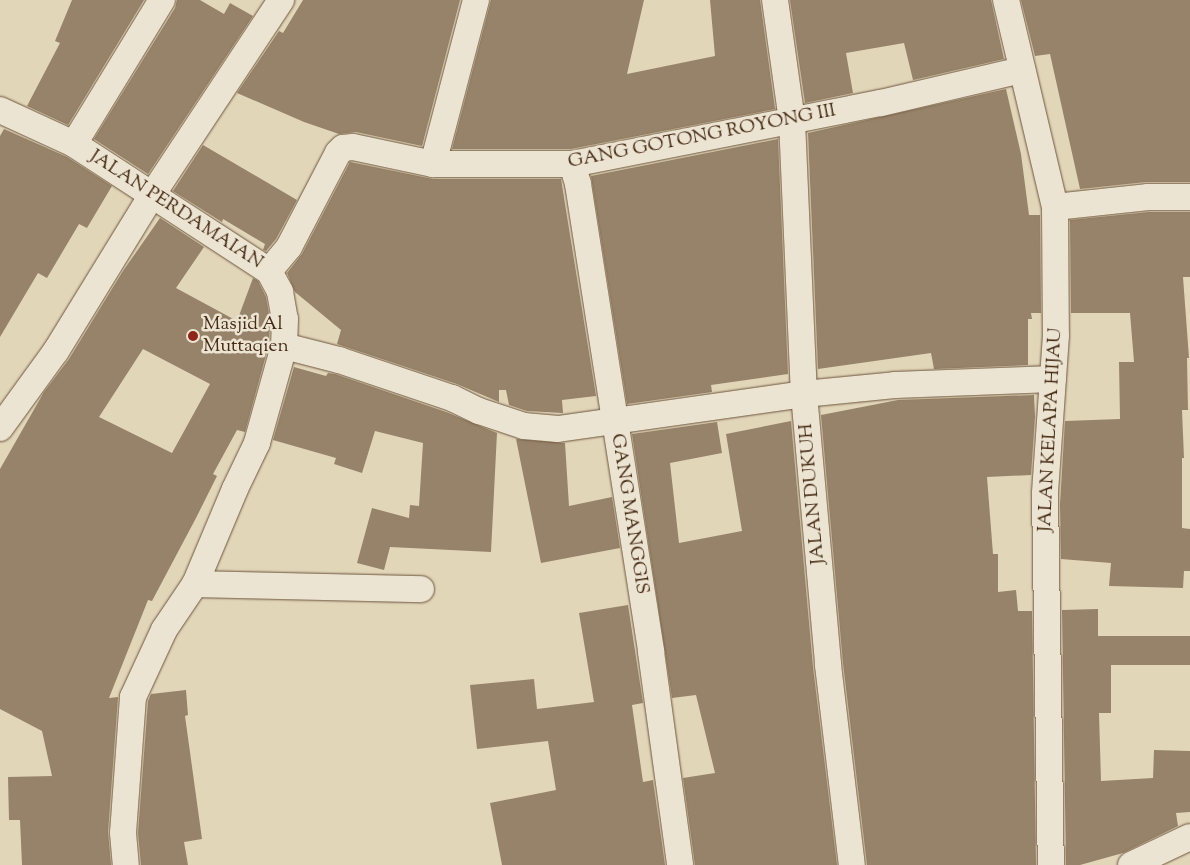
<!DOCTYPE html>
<html>
<head>
<meta charset="utf-8">
<style>
	body { margin:0 }
	#map { position:relative; width:1190px; height:865px; overflow:hidden; background:#e2d6b9; font-family:"Sorts Mill Goudy",serif }
	div>[style] { position:absolute }
	[style*='--x'] { left:calc(var(--x)*1px); top:calc(var(--y)*1px); width:calc(var(--w)*1px); rotate:calc(var(--a)*1deg) }
	.building>* { inset:0; background:#978369 }
	.roads { filter:drop-shadow(0 0 1px #6c553c) drop-shadow(0 0 1px #6c553c) }
	.minor>* { height:26px; margin:-13px; padding:0 13px; transform-origin:13px; border-radius:13px; background:#ece4d2 }
	.dots>* { width:14px; height:14px; translate:-50% -50%; box-sizing:border-box; border:2px solid #ece4d2; border-radius:50% }
	span { translate:-50% -50%; white-space:nowrap; text-align:center; line-height:1.15; -webkit-text-stroke:5px #ece4d2; paint-order:stroke }
	.street-label { font-size:19px; color:#452a13 }
	.poi-label { font-size:19px; color:#452a13 }
	.left { translate:0 -50%; text-align:left }
</style>
</head>
<body>
<div id="map">
	<div class="building">
		<div style="clip-path:polygon(72px 0,144px 0,68px 125px,27px 106px,60px 43px,55px 41px)"></div>
		<div style="clip-path:polygon(177px 0,200px 0,224px 14px,230px 3px,253px 16px,148px 174px,94px 139px,175px 8px)"></div>
		<div style="clip-path:polygon(303px 0,460px 0,422px 146px,356px 132px,339px 134px,304px 122px,237px 93px,279px 31px,283px 33px)"></div>
		<div style="clip-path:polygon(491px 0,644px 0,627px 74px,715px 56px,710px 0,760px 0,775px 109px,571px 149px,452px 149px)"></div>
		<div style="clip-path:polygon(790px 0,991px 0,1004px 59px,913px 80px,904px 43px,846px 53px,853px 93px,805px 103px)"></div>
		<div style="clip-path:polygon(1021px 0,1190px 0,1190px 182px,1146px 182px,1080px 189px,1050px 54px,1035px 56px)"></div>
		<div style="clip-path:polygon(1006px 89px,1021px 154px,1029px 215px,1040px 215px,1041px 313px,1031px 313px,1032px 319px,1028px 319px,1028px 365px,934px 369px,931px 353px,818px 369px,808px 133px)"></div>
		<div style="clip-path:polygon(4px 129px,67px 157px,112px 186px,87px 228px,79px 224px,47px 278px,38px 273px,0 337px,0 136px)"></div>
		<div style="clip-path:polygon(778px 139px,788px 374px,711px 385px,712px 392px,627px 404px,591px 176px)"></div>
		<div style="clip-path:polygon(203px 145px,297px 200px,276px 239px,266px 251px,263px 250px,265px 244px,223px 219px,222px 222px,173px 191px)"></div>
		<div style="clip-path:polygon(350px 162px,433px 179px,561px 179px,596px 396px,562px 400px,563px 413px,527px 411px,509px 405px,506px 390px,499px 390px,499px 402px,457px 384px,337px 344px,341px 330px,295px 292px,287px 273px,302px 254px)"></div>
		<div style="clip-path:polygon(1149px 212px,1190px 212px,1190px 277px,1183px 277px,1189px 358px,1187px 358px,1188px 410px,1182px 410px,1184px 458px,1182px 458px,1182px 528px,1190px 529px,1190px 571px,1184px 571px,1183px 588px,1109px 586px,1111px 563px,1061px 559px,1060px 504px,1065px 421px,1120px 419px,1119px 362px,1134px 362px,1130px 313px,1071px 313px,1070px 220px)"></div>
		<div style="clip-path:polygon(evenodd,160px 218px,204px 247px,176px 288px,237px 321px,253px 278px,258px 281px,266px 297px,270px 320px,269px 344px,245px 432px,237px 430px,213px 474px,217px 476px,196px 518px,152px 601px,148px 600px,109px 698px,118px 697px,108px 832px,111px 865px,22px 865px,20px 820px,9px 820px,8px 777px,52px 776px,42px 731px,0 709px,0 469px,44px 392px,69px 359px,123px 271px,160px 218px,143px 349px,210px 384px,172px 453px,99px 417px,143px 349px)"></div>
		<div style="clip-path:polygon(294px 367px,326px 376px,328px 373px,335px 374px,446px 412px,497px 433px,491px 552px,390px 547px,384px 570px,357px 563px,372px 508px,409px 518px,410px 505px,419px 506px,423px 443px,375px 431px,362px 473px,334px 464px,336px 458px,273px 440px)"></div>
		<div style="clip-path:polygon(1034px 395px,1035px 417px,1031px 475px,987px 477px,993px 554px,998px 554px,998px 592px,1016px 590px,1018px 611px,1032px 611px,1036px 865px,867px 865px,843px 663px,821px 415px,898px 400px)"></div>
		<div style="clip-path:polygon(791px 421px,813px 667px,837px 865px,695px 865px,683px 778px,715px 773px,696px 695px,672px 698px,632px 434px,717px 422px,722px 453px,670px 463px,679px 543px,742px 531px,726px 434px)"></div>
		<div style="clip-path:polygon(516px 439px,565px 443px,569px 506px,612px 497px,620px 548px,541px 563px)"></div>
		<div style="clip-path:polygon(628px 605px,643px 703px,632px 705px,643px 782px,653px 780px,665px 865px,502px 865px,490px 803px,556px 790px,548px 741px,477px 749px,470px 685px,534px 679px,537px 709px,594px 702px,579px 613px)"></div>
		<div style="clip-path:polygon(1098px 609px,1098px 636px,1190px 636px,1190px 665px,1111px 665px,1111px 713px,1099px 713px,1101px 781px,1153px 778px,1154px 750px,1190px 751px,1190px 812px,1176px 813px,1178px 826px,1123px 853px,1080px 865px,1066px 865px,1062px 610px)"></div>
		<div style="clip-path:polygon(186px 690px,188px 715px,185px 716px,202px 839px,184px 842px,188px 865px,141px 865px,138px 833px,148px 701px,151px 694px)"></div>
	</div>
	<div class="roads">
		<div class="minor">
			<div style="--x:775;--y:0;--w:122;--a:82"></div>
			<div style="--x:792;--y:121;--w:273;--a:87.5"></div>
			<div style="--x:804;--y:394;--w:272;--a:84.9"></div>
			<div style="--x:828;--y:665;--w:201;--a:83.2"></div>
			<div style="--x:1006;--y:0;--w:213;--a:76.7"></div>
			<div style="--x:1055;--y:207;--w:128;--a:89.6"></div>
			<div style="--x:1056;--y:335;--w:159;--a:94"></div>
			<div style="--x:1045;--y:494;--w:371;--a:89.1"></div>
			<div style="--x:0;--y:110;--w:81;--a:24.7"></div>
			<div style="--x:74;--y:144;--w:233;--a:33.1"></div>
			<div style="--x:269;--y:271;--w:24;--a:62"></div>
			<div style="--x:280;--y:292;--w:27;--a:80"></div>
			<div style="--x:285;--y:319;--w:27;--a:92"></div>
			<div style="--x:284;--y:346;--w:101;--a:105.6"></div>
			<div style="--x:257;--y:443;--w:51;--a:115.6"></div>
			<div style="--x:235;--y:489;--w:103;--a:112.8"></div>
			<div style="--x:195;--y:584;--w:55;--a:124"></div>
			<div style="--x:164;--y:630;--w:74;--a:114.8"></div>
			<div style="--x:133;--y:697;--w:136;--a:94.2"></div>
			<div style="--x:123;--y:833;--w:32;--a:85"></div>
			<div style="--x:74;--y:144;--w:169;--a:-58.6"></div>
			<div style="--x:433;--y:164;--w:170;--a:-75.3"></div>
			<div style="--x:572;--y:164;--w:21;--a:73"></div>
			<div style="--x:578;--y:184;--w:474;--a:81.1"></div>
			<div style="--x:651;--y:652;--w:215;--a:82.2"></div>
			<div style="--x:1055;--y:207;--w:94;--a:-6.1"></div>
			<div style="--x:1148;--y:197;--w:42;--a:0"></div>
			<div style="--x:269;--y:271;--w:31;--a:-50"></div>
			<div style="--x:289;--y:247;--w:106;--a:-62.5"></div>
			<div style="--x:338;--y:153;--w:7;--a:-45"></div>
			<div style="--x:343;--y:148;--w:10;--a:-6"></div>
			<div style="--x:353;--y:147;--w:82;--a:12"></div>
			<div style="--x:433;--y:164;--w:139;--a:0"></div>
			<div style="--x:572;--y:164;--w:315;--a:-11.2"></div>
			<div style="--x:881;--y:103;--w:145;--a:-13.2"></div>
			<div style="--x:284;--y:346;--w:57;--a:14.3"></div>
			<div style="--x:339;--y:360;--w:119;--a:18.6"></div>
			<div style="--x:452;--y:398;--w:30;--a:26"></div>
			<div style="--x:479;--y:411;--w:47;--a:18.4"></div>
			<div style="--x:524;--y:426;--w:34;--a:5"></div>
			<div style="--x:558;--y:429;--w:248;--a:-8.1"></div>
			<div style="--x:804;--y:394;--w:91;--a:-5.6"></div>
			<div style="--x:895;--y:385;--w:158;--a:-2.2"></div>
			<div style="--x:0;--y:428;--w:95;--a:-54"></div>
			<div style="--x:56;--y:351;--w:183;--a:-58.4"></div>
			<div style="--x:152;--y:195;--w:234;--a:-56.5"></div>
			<div style="--x:195;--y:584;--w:226;--a:1.3"></div>
			<div style="--x:1131;--y:865;--w:65;--a:-25.4"></div>
		</div>
	</div>
	<div class="dots">
		<div style="left:193px;top:336px;background:#8f2418"></div>
	</div>
	<div class="street-label">
		<span style="left:702px;top:137px;rotate:-11deg">GANG GOTONG ROYONG III</span>
		<span style="left:176px;top:210px;rotate:33deg">JALAN PERDAMAIAN</span>
		<span style="left:1051px;top:430px;rotate:-87deg">JALAN KELAPA HIJAU</span>
		<span style="left:813px;top:494px;rotate:-95deg">JALAN DUKUH</span>
		<span style="left:629px;top:514px;rotate:81deg">GANG MANGGIS</span>
	</div>
	<div class="poi-label">
		<span class="left" style="left:203px;top:336px">Masjid Al<br>Muttaqien</span>
	</div>
</div>
</body>
</html>
